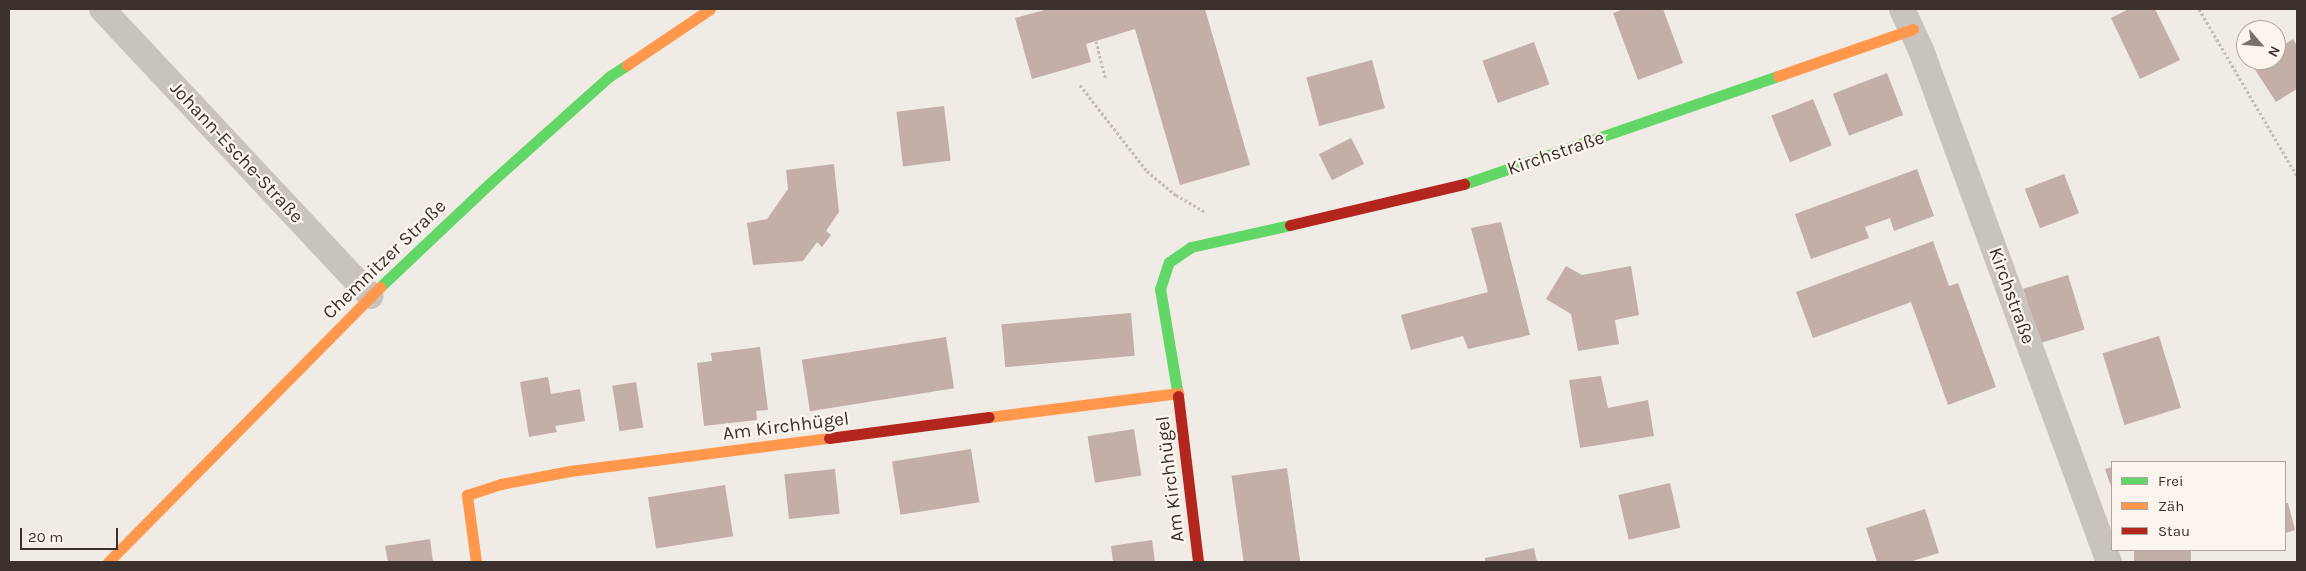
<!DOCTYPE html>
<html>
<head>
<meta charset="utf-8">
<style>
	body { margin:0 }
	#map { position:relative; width:2306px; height:571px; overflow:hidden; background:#f0ebe5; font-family:Karla,sans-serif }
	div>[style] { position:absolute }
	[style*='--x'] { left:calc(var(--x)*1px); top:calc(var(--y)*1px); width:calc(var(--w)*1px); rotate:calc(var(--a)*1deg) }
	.building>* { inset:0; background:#c3afa7; transform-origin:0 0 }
	.path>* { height:3px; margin-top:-1.5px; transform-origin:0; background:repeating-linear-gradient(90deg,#c2bbb6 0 2.5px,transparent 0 5px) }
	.street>* { height:26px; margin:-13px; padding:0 13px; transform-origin:13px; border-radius:13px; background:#c9c3be }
	.fast>* { height:11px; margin:-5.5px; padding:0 5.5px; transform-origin:5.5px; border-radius:5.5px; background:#63d668 }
	.slow>* { height:11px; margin:-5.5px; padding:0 5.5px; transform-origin:5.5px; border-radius:5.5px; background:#ff974d }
	.jam>* { height:11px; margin:-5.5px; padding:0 5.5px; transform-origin:5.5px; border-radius:5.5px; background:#b3261e }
	span { translate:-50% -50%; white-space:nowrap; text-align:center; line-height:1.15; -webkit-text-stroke:4.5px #fbf5ee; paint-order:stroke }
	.street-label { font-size:19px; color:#3b302b }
	.frame { position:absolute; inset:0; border:10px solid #3b302b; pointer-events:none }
	.legend { position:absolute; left:2111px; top:461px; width:175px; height:90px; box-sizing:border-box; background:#fbf5ee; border:1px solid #aea6a0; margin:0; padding:6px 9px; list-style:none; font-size:15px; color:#3b302b }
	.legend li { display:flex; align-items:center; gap:10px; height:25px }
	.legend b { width:25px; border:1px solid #aea6a0 }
	.north { position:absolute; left:2236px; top:20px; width:50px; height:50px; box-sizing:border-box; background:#fbf5ee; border:1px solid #aea6a0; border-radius:50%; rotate:117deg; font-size:14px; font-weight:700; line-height:20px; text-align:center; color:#3b302b }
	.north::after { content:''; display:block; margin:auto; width:18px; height:22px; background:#7a716c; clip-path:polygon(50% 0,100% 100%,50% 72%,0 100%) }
	.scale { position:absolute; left:20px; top:528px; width:98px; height:22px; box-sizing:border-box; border:2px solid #3b302b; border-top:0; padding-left:6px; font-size:15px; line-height:18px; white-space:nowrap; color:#3b302b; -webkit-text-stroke:4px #fbf5ee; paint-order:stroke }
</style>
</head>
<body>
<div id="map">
	<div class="building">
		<div style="clip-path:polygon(1048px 9px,1205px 9px,1250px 165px,1180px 185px,1135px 29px,1086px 44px,1091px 62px,1032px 79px,1015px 18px)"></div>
		<div style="clip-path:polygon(1624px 9px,1663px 9px,1683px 63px,1638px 80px,1613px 13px)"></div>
		<div style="clip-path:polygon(2129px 9px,2155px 9px,2180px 60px,2140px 79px,2111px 18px)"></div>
		<div style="clip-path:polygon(2293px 39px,2297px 46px,2297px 89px,2276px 102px,2252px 65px,2260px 60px,2276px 60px,2276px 50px)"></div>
		<div style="left:1534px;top:42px;width:45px;height:55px;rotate:70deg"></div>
		<div style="left:1372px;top:60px;width:50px;height:68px;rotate:75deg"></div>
		<div style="left:1887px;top:73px;width:45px;height:58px;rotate:69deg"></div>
		<div style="left:1813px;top:99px;width:50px;height:45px;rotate:68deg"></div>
		<div style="left:944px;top:106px;width:55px;height:48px;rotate:83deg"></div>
		<div style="left:1351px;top:138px;width:29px;height:36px;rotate:63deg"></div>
		<div style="clip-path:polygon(834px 164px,839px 212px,826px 231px,831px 235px,822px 247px,817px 242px,803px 261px,753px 265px,747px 223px,767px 219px,788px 189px,786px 170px)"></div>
		<div style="clip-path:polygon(1917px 169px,1934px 216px,1894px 231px,1890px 218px,1865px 227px,1869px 238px,1811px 259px,1795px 214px)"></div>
		<div style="left:2064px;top:174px;width:42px;height:42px;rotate:69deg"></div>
		<div style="clip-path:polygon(1501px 222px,1530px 335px,1468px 349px,1463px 336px,1411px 350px,1401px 315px,1488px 292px,1471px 228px)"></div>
		<div style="clip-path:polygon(1933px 241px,1949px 286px,1958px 283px,1996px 387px,1948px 405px,1911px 302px,1813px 338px,1796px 292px)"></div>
		<div style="clip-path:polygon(1566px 266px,1582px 275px,1631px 266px,1639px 315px,1615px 320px,1619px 344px,1578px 351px,1571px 314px,1546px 299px)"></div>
		<div style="left:2068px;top:275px;width:57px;height:47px;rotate:73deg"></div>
		<div style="left:1131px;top:313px;width:43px;height:130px;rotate:85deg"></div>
		<div style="left:2159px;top:336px;width:75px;height:59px;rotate:73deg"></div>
		<div style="left:946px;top:337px;width:52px;height:146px;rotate:81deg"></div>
		<div style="clip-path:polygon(760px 347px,768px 410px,756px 411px,757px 420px,704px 426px,697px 363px,712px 361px,711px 353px)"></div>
		<div style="clip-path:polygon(1601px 376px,1608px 408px,1648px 400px,1654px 436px,1580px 448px,1569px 380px)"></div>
		<div style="clip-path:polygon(548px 377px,551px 394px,580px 389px,585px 421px,555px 426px,557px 432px,529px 437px,520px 382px)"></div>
		<div style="left:636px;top:382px;width:46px;height:24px;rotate:81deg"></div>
		<div style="left:1134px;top:429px;width:47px;height:47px;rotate:81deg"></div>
		<div style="left:971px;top:449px;width:54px;height:80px;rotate:81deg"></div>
		<div style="clip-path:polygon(2112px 467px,2112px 489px,2105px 469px)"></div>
		<div style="left:1287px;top:468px;width:95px;height:56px;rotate:82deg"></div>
		<div style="left:835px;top:469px;width:45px;height:51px;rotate:84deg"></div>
		<div style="left:1670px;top:483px;width:46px;height:53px;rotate:77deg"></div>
		<div style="left:725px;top:485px;width:52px;height:78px;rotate:81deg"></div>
		<div style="clip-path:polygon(2285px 503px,2288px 503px,2295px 530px,2285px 533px)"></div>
		<div style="clip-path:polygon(1925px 509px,1939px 553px,1909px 562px,1877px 562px,1866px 528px)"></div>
		<div style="clip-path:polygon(430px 539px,433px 562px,388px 562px,385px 546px)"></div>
		<div style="clip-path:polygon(1152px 540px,1155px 562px,1113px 562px,1111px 546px)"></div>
		<div style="clip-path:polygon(1534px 548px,1537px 562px,1485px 562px,1485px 558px)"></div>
		<div style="left:2134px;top:550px;width:57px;height:13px"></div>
	</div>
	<div class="path">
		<div style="--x:2199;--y:9;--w:194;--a:59.6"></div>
		<div style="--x:1096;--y:41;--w:38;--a:76"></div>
		<div style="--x:1080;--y:85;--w:109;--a:52.1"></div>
		<div style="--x:1147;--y:171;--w:38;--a:40"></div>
		<div style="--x:1176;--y:195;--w:34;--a:30"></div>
	</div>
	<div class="street">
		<div style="--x:102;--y:9;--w:393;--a:46.9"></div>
		<div style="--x:1902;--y:9;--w:45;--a:65.1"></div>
		<div style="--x:1921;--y:50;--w:545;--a:69.84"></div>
	</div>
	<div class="fast">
		<div style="--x:1464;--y:184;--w:332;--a:-19"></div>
		<div style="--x:380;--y:287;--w:150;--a:-43.4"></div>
		<div style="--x:489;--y:184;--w:162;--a:-41.8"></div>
		<div style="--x:610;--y:76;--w:20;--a:-33"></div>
		<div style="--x:1178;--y:396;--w:109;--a:-99.5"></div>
		<div style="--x:1160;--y:289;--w:28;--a:-72"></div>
		<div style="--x:1169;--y:262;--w:27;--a:-34"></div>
		<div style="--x:1191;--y:247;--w:101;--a:-12.5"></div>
	</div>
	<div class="slow">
		<div style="--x:627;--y:65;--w:100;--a:-34"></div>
		<div style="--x:1778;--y:76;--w:143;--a:-19.2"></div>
		<div style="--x:989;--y:417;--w:191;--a:-7.2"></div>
		<div style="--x:108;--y:562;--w:387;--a:-45.3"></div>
		<div style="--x:476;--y:562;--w:68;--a:-97.7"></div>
		<div style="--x:467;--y:495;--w:36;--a:-18"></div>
		<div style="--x:501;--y:484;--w:70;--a:-10.7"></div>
		<div style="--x:570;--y:471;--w:261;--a:-7.3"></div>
	</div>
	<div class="jam">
		<div style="--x:1290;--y:225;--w:179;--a:-13.3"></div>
		<div style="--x:1178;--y:396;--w:167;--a:83.1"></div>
		<div style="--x:829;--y:438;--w:161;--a:-7.5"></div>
	</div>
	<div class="street-label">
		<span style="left:236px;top:153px;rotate:47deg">Johann-Esche-Straße</span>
		<span style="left:1556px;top:154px;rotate:-19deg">Kirchstraße</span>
		<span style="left:385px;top:260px;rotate:-44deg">Chemnitzer Straße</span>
		<span style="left:2011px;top:296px;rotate:70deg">Kirchstraße</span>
		<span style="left:786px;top:427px;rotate:-7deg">Am Kirchhügel</span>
		<span style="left:1171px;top:479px;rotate:-97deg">Am Kirchhügel</span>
	</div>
	<div class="frame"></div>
	<ul class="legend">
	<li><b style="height:6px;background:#63d668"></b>Frei</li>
	<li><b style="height:6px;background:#ff974d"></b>Zäh</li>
	<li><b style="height:6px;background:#b3261e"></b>Stau</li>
	</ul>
	<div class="north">N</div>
	<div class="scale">20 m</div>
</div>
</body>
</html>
